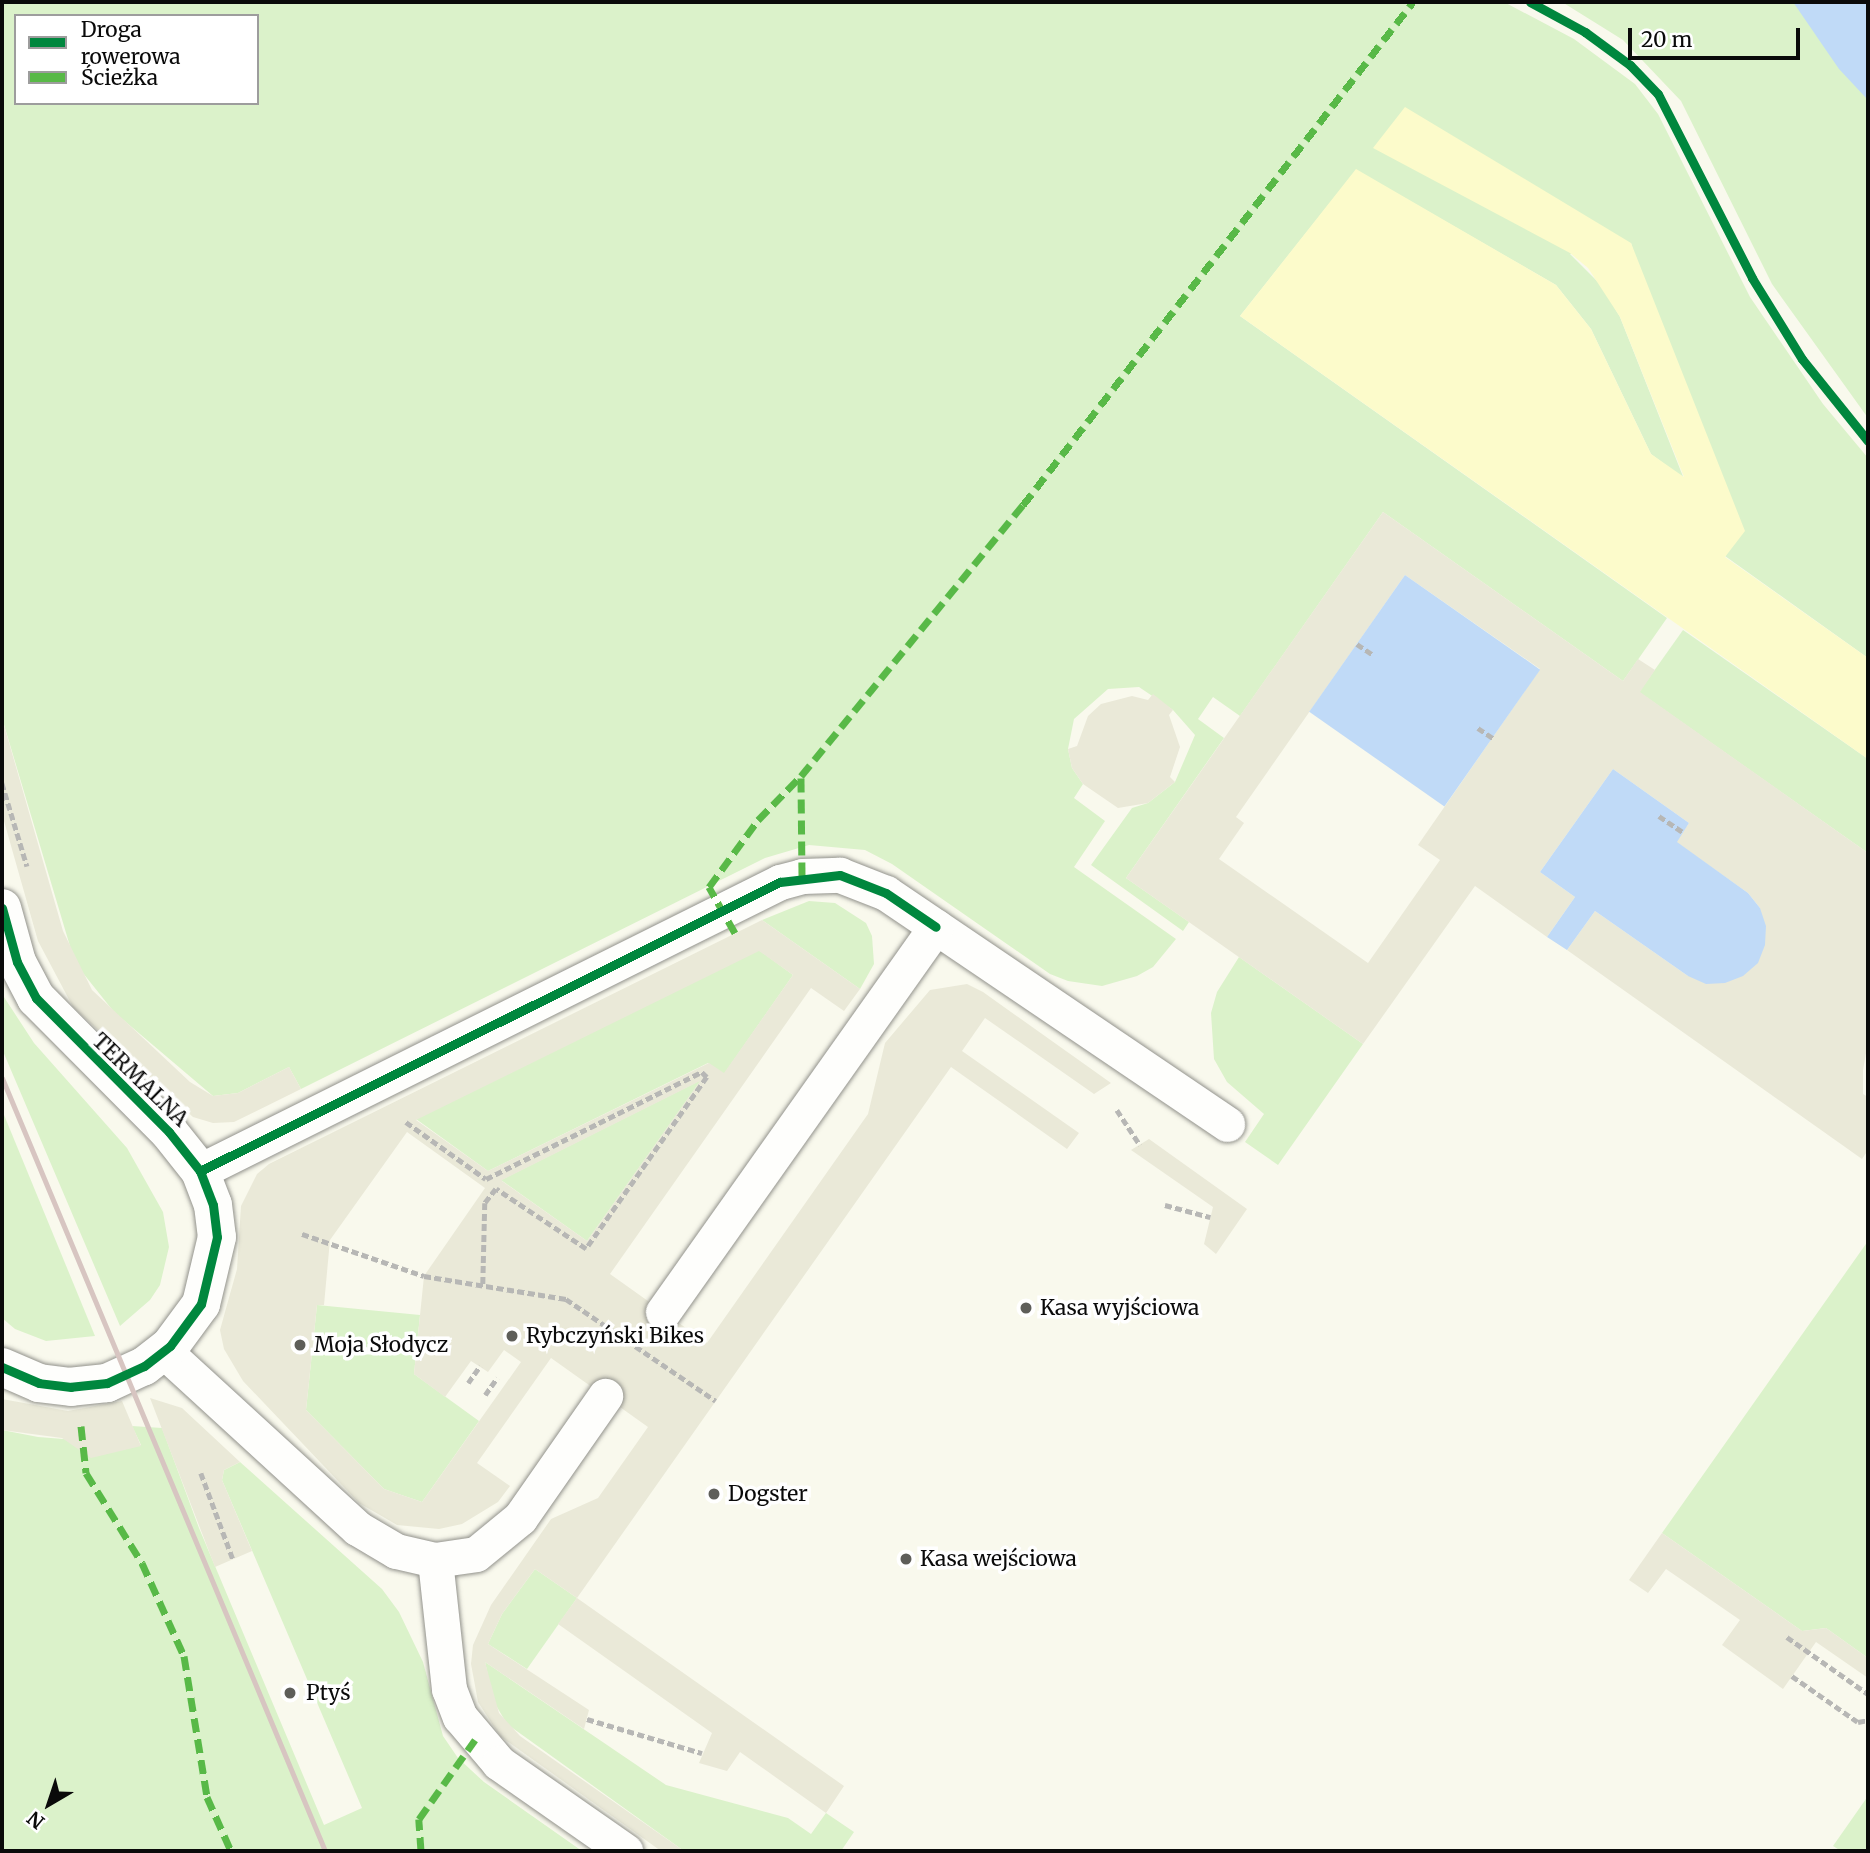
<!DOCTYPE html>
<html>
<head>
<meta charset="utf-8">
<style>
	body { margin:0 }
	#map { position:relative; width:1870px; height:1853px; overflow:hidden; background:#f9f9ed; font-family:Merriweather,serif }
	div>[style] { position:absolute }
	[style*='--x'] { left:calc(var(--x)*1px); top:calc(var(--y)*1px); width:calc(var(--w)*1px); rotate:calc(var(--a)*1deg) }
	.green>* { inset:0; background:#dbf2ca }
	.sand>* { inset:0; background:#fcfbcb }
	.plaza>* { inset:0; background:#eae9d8 }
	.water>* { inset:0; background:#c0daf7; transform-origin:0 0 }
	.path>* { height:4.5px; margin-top:-2.25px; transform-origin:0; background:repeating-linear-gradient(90deg,#b7b7b5 0 7px,transparent 0 10.5px) }
	.roads { filter:drop-shadow(0 0 2px #92928c) drop-shadow(0 0 2px #92928c) }
	.lane>* { height:35px; margin:-17.5px; padding:0 17.5px; transform-origin:17.5px; border-radius:17.5px; background:#fefefc }
	.street>* { height:38px; margin:-19px; padding:0 19px; transform-origin:19px; border-radius:19px; background:#fefefc }
	.rail>* { height:5px; margin:-2.5px; padding:0 2.5px; transform-origin:2.5px; border-radius:2.5px; background:#d7c5c1 }
	.path-bridge>* { height:4.5px; margin-top:-2.25px; transform-origin:0; background:repeating-linear-gradient(90deg,#b7b7b5 0 7px,transparent 0 10.5px) }
	.quiet>* { height:7px; margin-top:-3.5px; transform-origin:0; background:repeating-linear-gradient(90deg,#58b947 0 14px,transparent 0 21px) }
	.cycleway>* { height:9px; margin:-4.5px; padding:0 4.5px; transform-origin:4.5px; border-radius:4.5px; background:#00873e }
	.dots>* { width:19px; height:19px; translate:-50% -50%; box-sizing:border-box; border:4px solid #fff; border-radius:50% }
	span { translate:-50% -50%; white-space:nowrap; text-align:center; line-height:1.15; -webkit-text-stroke:7px #fff; paint-order:stroke }
	.street-label { font-size:21px; color:#0a0a0a }
	.poi-label { font-size:21px; color:#0a0a0a }
	.left { translate:0 -50%; text-align:left }
	.frame { position:absolute; inset:0; border:4px solid #0a0a0a; pointer-events:none }
	.legend { position:absolute; left:14px; top:14px; width:245px; height:91px; box-sizing:border-box; background:#fff; border:2px solid #9d9d9d; margin:0; padding:9px 12px; list-style:none; font-size:21px; color:#0a0a0a }
	.legend li { display:flex; align-items:center; gap:14px; height:35px }
	.legend b { width:35px; border:2px solid #9d9d9d }
	.north { position:absolute; left:14px; top:1769px; width:70px; height:70px; -webkit-text-stroke:5px #fff; paint-order:stroke; rotate:219deg; font-size:19px; font-weight:700; line-height:28px; text-align:center; color:#0a0a0a }
	.north::after { content:''; display:block; margin:auto; width:24px; height:32px; background:#0a0a0a; clip-path:polygon(50% 0,100% 100%,50% 72%,0 100%) }
	.scale { position:absolute; left:1628px; top:28px; width:172px; height:32px; box-sizing:border-box; border:4px solid #0a0a0a; border-top:0; padding-left:9px; font-size:21px; line-height:24px; white-space:nowrap; color:#0a0a0a; -webkit-text-stroke:5px #fff; paint-order:stroke }
</style>
</head>
<body>
<div id="map">
	<div class="green">
		<div style="clip-path:polygon(evenodd,2px 2px,1504px 2px,1574px 39px,1635px 84px,1658px 114px,1750px 297px,1823px 404px,1868px 458px,1868px 658px,1725px 556px,1631px 243px,1570px 254px,1601px 285px,1620px 317px,1684px 479px,1651px 454px,1591px 329px,1556px 285px,1356px 170px,1240px 316px,1667px 618px,1623px 681px,1383px 512px,1240px 716px,1213px 697px,1198px 719px,1224px 738px,1126px 878px,1189px 922px,1183px 931px,1091px 865px,1132px 808px,1148px 803px,1175px 782px,1195px 735px,1173px 710px,1139px 687px,1108px 689px,1074px 719px,1068px 749px,1072px 768px,1083px 784px,1074px 798px,1105px 821px,1074px 867px,1176px 939px,1153px 967px,1137px 976px,1102px 986px,1068px 981px,1050px 974px,892px 864px,865px 850px,809px 845px,765px 858px,301px 1089px,289px 1067px,238px 1093px,213px 1096px,114px 1012px,75px 963px,2px 718px,2px 2px,16px 16px,257px 16px,257px 103px,16px 103px,16px 16px)"></div>
		<div style="clip-path:polygon(1562px 2px,1845px 2px,1868px 78px,1868px 418px,1772px 284px,1681px 101px,1623px 40px)"></div>
		<div style="clip-path:polygon(1683px 630px,1868px 759px,1868px 853px,1639px 692px)"></div>
		<div style="clip-path:polygon(809px 901px,835px 903px,866px 923px,872px 936px,874px 964px,860px 989px,762px 920px)"></div>
		<div style="clip-path:polygon(759px 950px,793px 975px,724px 1074px,708px 1063px,488px 1171px,416px 1119px)"></div>
		<div style="clip-path:polygon(1239px 957px,1363px 1044px,1278px 1165px,1245px 1142px,1264px 1114px,1227px 1082px,1214px 1059px,1211px 1013px,1217px 992px)"></div>
		<div style="clip-path:polygon(2px 994px,34px 1043px,127px 1148px,163px 1212px,169px 1247px,160px 1285px,150px 1300px,120px 1326px,2px 1049px)"></div>
		<div style="clip-path:polygon(701px 1080px,587px 1241px,501px 1180px)"></div>
		<div style="clip-path:polygon(2px 1110px,95px 1336px,46px 1341px,15px 1329px,2px 1318px)"></div>
		<div style="clip-path:polygon(1868px 1241px,1868px 1658px,1826px 1628px,1802px 1631px,1662px 1533px)"></div>
		<div style="clip-path:polygon(317px 1305px,420px 1315px,414px 1374px,479px 1421px,422px 1502px,384px 1489px,306px 1410px)"></div>
		<div style="clip-path:polygon(132px 1426px,162px 1428px,199px 1528px,324px 1825px,362px 1808px,222px 1480px,224px 1470px,240px 1462px,382px 1589px,399px 1612px,423px 1662px,443px 1736px,458px 1758px,484px 1782px,582px 1851px,2px 1851px,2px 1430px,38px 1437px,141px 1445px)"></div>
		<div style="clip-path:polygon(535px 1569px,577px 1598px,527px 1669px,488px 1644px,502px 1614px)"></div>
		<div style="clip-path:polygon(485px 1662px,666px 1785px,788px 1818px,811px 1834px,826px 1813px,854px 1832px,841px 1851px,684px 1851px,507px 1724px,494px 1702px)"></div>
		<div style="clip-path:polygon(1868px 1796px,1868px 1851px,1841px 1851px,1833px 1846px)"></div>
	</div>
	<div class="sand">
		<div style="clip-path:polygon(1405px 107px,1631px 243px,1745px 531px,1725px 557px,1868px 658px,1868px 759px,1240px 316px,1356px 169px,1556px 285px,1591px 329px,1651px 454px,1684px 477px,1620px 317px,1588px 268px,1570px 253px,1373px 148px)"></div>
	</div>
	<div class="plaza">
		<div style="clip-path:polygon(evenodd,1383px 512px,1623px 681px,1638px 659px,1655px 670px,1640px 692px,1868px 853px,1868px 1042px,1863px 1070px,1863px 1094px,1868px 1097px,1868px 1150px,1862px 1159px,1567px 950px,1595px 911px,1688px 976px,1760px 908px,1748px 893px,1676px 842px,1689px 823px,1613px 769px,1540px 872px,1575px 897px,1547px 937px,1475px 886px,1363px 1044px,1126px 878px,1383px 512px,1405px 575px,1540px 669px,1418px 845px,1440px 860px,1368px 963px,1219px 859px,1244px 823px,1236px 817px,1405px 575px)"></div>
		<div style="clip-path:polygon(1153px 694px,1173px 710px,1169px 715px,1180px 747px,1170px 777px,1175px 782px,1148px 803px,1118px 808px,1083px 784px,1072px 768px,1068px 749px,1077px 746px,1088px 716px,1101px 704px,1132px 696px,1148px 700px)"></div>
		<div style="clip-path:polygon(2px 718px,63px 931px,92px 990px,190px 1082px,213px 1096px,238px 1093px,289px 1067px,301px 1089px,234px 1122px,213px 1123px,193px 1117px,73px 1007px,38px 941px,2px 814px)"></div>
		<div style="clip-path:polygon(evenodd,762px 920px,860px 989px,844px 1011px,811px 988px,610px 1274px,707px 1343px,868px 1114px,885px 1043px,930px 990px,967px 984px,983px 992px,1111px 1083px,1094px 1094px,985px 1018px,962px 1051px,1079px 1133px,1067px 1149px,951px 1067px,577px 1598px,844px 1786px,826px 1813px,740px 1752px,727px 1771px,699px 1763px,712px 1733px,558px 1624px,577px 1598px,535px 1569px,502px 1614px,488px 1644px,589px 1710px,584px 1729px,485px 1662px,499px 1713px,520px 1736px,684px 1851px,661px 1851px,500px 1736px,478px 1702px,471px 1664px,473px 1645px,491px 1605px,551px 1519px,598px 1498px,648px 1427px,551px 1358px,477px 1463px,510px 1486px,498px 1502px,462px 1524px,439px 1529px,397px 1525px,359px 1503px,243px 1381px,224px 1349px,220px 1330px,237px 1269px,241px 1206px,257px 1174px,269px 1164px,762px 920px,759px 951px,793px 975px,724px 1073px,709px 1063px,488px 1171px,416px 1120px,759px 951px,762px 920px,700px 1081px,587px 1241px,502px 1181px,502px 1180px,700px 1081px,762px 920px,407px 1132px,485px 1188px,424px 1276px,414px 1374px,445px 1397px,471px 1361px,488px 1372px,504px 1350px,521px 1362px,422px 1502px,384px 1489px,306px 1410px,317px 1305px,324px 1305px,330px 1240px,407px 1132px)"></div>
		<div style="clip-path:polygon(1149px 1139px,1247px 1209px,1216px 1254px,1204px 1244px,1213px 1207px,1131px 1150px)"></div>
		<div style="clip-path:polygon(150px 1398px,182px 1408px,240px 1462px,224px 1470px,222px 1480px,252px 1551px,215px 1567px)"></div>
		<div style="clip-path:polygon(2px 1399px,68px 1411px,122px 1401px,141px 1446px,91px 1458px,62px 1438px,2px 1430px)"></div>
		<div style="clip-path:polygon(1662px 1533px,1802px 1631px,1826px 1628px,1868px 1658px,1868px 1678px,1816px 1642px,1783px 1689px,1722px 1645px,1740px 1620px,1666px 1569px,1648px 1593px,1629px 1580px)"></div>
	</div>
	<div class="water">
		<div style="clip-path:polygon(1793px 2px,1868px 2px,1868px 100px,1839px 69px)"></div>
		<div style="left:1405px;top:575px;width:165px;height:167px;rotate:35deg"></div>
		<div style="clip-path:polygon(1613px 769px,1689px 823px,1677px 842px,1748px 893px,1760px 908px,1766px 926px,1765px 945px,1758px 963px,1743px 976px,1725px 983px,1706px 984px,1688px 976px,1595px 911px,1567px 950px,1547px 937px,1575px 897px,1540px 872px)"></div>
	</div>
	<div class="path">
		<div style="--x:1530;--y:2;--w:63;--a:28.6"></div>
		<div style="--x:1585;--y:32;--w:56;--a:36.3"></div>
		<div style="--x:1630;--y:65;--w:40;--a:46"></div>
		<div style="--x:1658;--y:94;--w:207;--a:62.9"></div>
		<div style="--x:1752;--y:278;--w:95;--a:58.3"></div>
		<div style="--x:1802;--y:359;--w:105;--a:51.2"></div>
		<div style="--x:1357;--y:644;--w:18;--a:34"></div>
		<div style="--x:1478;--y:728;--w:18;--a:34"></div>
		<div style="--x:2;--y:783;--w:87;--a:73.2"></div>
		<div style="--x:1659;--y:816;--w:29;--a:34"></div>
		<div style="--x:1117;--y:1110;--w:42;--a:56.7"></div>
		<div style="--x:406;--y:1122;--w:98;--a:35.5"></div>
		<div style="--x:486;--y:1179;--w:241;--a:-26.4"></div>
		<div style="--x:702;--y:1072;--w:7;--a:45"></div>
		<div style="--x:707;--y:1077;--w:210;--a:125.1"></div>
		<div style="--x:586;--y:1249;--w:108;--a:-146.3"></div>
		<div style="--x:496;--y:1189;--w:18;--a:128"></div>
		<div style="--x:485;--y:1203;--w:82;--a:91.4"></div>
		<div style="--x:1165;--y:1205;--w:47;--a:14.9"></div>
		<div style="--x:302;--y:1234;--w:129;--a:19"></div>
		<div style="--x:424;--y:1276;--w:144;--a:9.2"></div>
		<div style="--x:468;--y:1383;--w:21;--a:-55"></div>
		<div style="--x:485;--y:1395;--w:21;--a:-55"></div>
		<div style="--x:201;--y:1473;--w:92;--a:69.6"></div>
		<div style="--x:1787;--y:1637;--w:99;--a:35.1"></div>
		<div style="--x:1792;--y:1676;--w:80;--a:34.9"></div>
		<div style="--x:1858;--y:1722;--w:10;--a:-11"></div>
		<div style="--x:587;--y:1719;--w:120;--a:16.5"></div>
	</div>
	<div class="roads">
		<div class="lane">
			<div style="--x:200;--y:1171;--w:648;--a:-26.49"></div>
			<div style="--x:780;--y:882;--w:23;--a:-15"></div>
			<div style="--x:802;--y:876;--w:38;--a:-2"></div>
			<div style="--x:840;--y:875;--w:49;--a:21.4"></div>
			<div style="--x:886;--y:893;--w:412;--a:34.1"></div>
			<div style="--x:663;--y:1312;--w:472;--a:-54.7"></div>
			<div style="--x:164;--y:1351;--w:262;--a:42.5"></div>
			<div style="--x:357;--y:1528;--w:45;--a:30.5"></div>
			<div style="--x:396;--y:1551;--w:40;--a:13"></div>
			<div style="--x:435;--y:1560;--w:41;--a:-8.3"></div>
			<div style="--x:476;--y:1554;--w:57;--a:-39.3"></div>
			<div style="--x:520;--y:1518;--w:149;--a:-55.1"></div>
			<div style="--x:435;--y:1560;--w:130;--a:83.8"></div>
			<div style="--x:449;--y:1689;--w:30;--a:69"></div>
			<div style="--x:460;--y:1717;--w:60;--a:49.7"></div>
			<div style="--x:499;--y:1763;--w:154;--a:34.9"></div>
		</div>
		<div class="street">
			<div style="--x:2;--y:908;--w:56;--a:74.5"></div>
			<div style="--x:17;--y:962;--w:41;--a:62.2"></div>
			<div style="--x:36;--y:998;--w:189;--a:45.2"></div>
			<div style="--x:169;--y:1132;--w:50;--a:51.5"></div>
			<div style="--x:200;--y:1171;--w:36;--a:69"></div>
			<div style="--x:213;--y:1205;--w:32;--a:83"></div>
			<div style="--x:217;--y:1237;--w:69;--a:103.4"></div>
			<div style="--x:201;--y:1304;--w:52;--a:126.4"></div>
			<div style="--x:170;--y:1346;--w:33;--a:142"></div>
			<div style="--x:144;--y:1366;--w:41;--a:155.3"></div>
			<div style="--x:107;--y:1383;--w:36;--a:174"></div>
			<div style="--x:71;--y:1387;--w:32;--a:-173"></div>
			<div style="--x:39;--y:1383;--w:40;--a:-156.6"></div>
		</div>
	</div>
	<div class="rail">
		<div style="--x:2;--y:1078;--w:838;--a:67.32"></div>
	</div>
	<div class="path-bridge">
		<div style="--x:566;--y:1299;--w:181;--a:34.2"></div>
	</div>
	<div class="quiet">
		<div style="--x:802;--y:876;--w:100;--a:-90.6"></div>
		<div style="--x:801;--y:776;--w:350;--a:-50.7"></div>
		<div style="--x:1023;--y:505;--w:636;--a:-52.21"></div>
		<div style="--x:735;--y:933;--w:53;--a:-119.5"></div>
		<div style="--x:709;--y:887;--w:83;--a:-53.8"></div>
		<div style="--x:758;--y:820;--w:62;--a:-45.7"></div>
		<div style="--x:81;--y:1426;--w:47;--a:83.9"></div>
		<div style="--x:86;--y:1473;--w:106;--a:58.1"></div>
		<div style="--x:142;--y:1563;--w:102;--a:65.7"></div>
		<div style="--x:184;--y:1656;--w:143;--a:80.7"></div>
		<div style="--x:207;--y:1797;--w:59;--a:66"></div>
		<div style="--x:421;--y:1851;--w:32;--a:-94"></div>
		<div style="--x:419;--y:1819;--w:97;--a:-54.7"></div>
	</div>
	<div class="cycleway">
		<div style="--x:1530;--y:2;--w:63;--a:28.6"></div>
		<div style="--x:1585;--y:32;--w:56;--a:36.3"></div>
		<div style="--x:1630;--y:65;--w:40;--a:46"></div>
		<div style="--x:1658;--y:94;--w:207;--a:62.9"></div>
		<div style="--x:1752;--y:278;--w:95;--a:58.3"></div>
		<div style="--x:1802;--y:359;--w:105;--a:51.2"></div>
		<div style="--x:2;--y:908;--w:56;--a:74.5"></div>
		<div style="--x:17;--y:962;--w:41;--a:62.2"></div>
		<div style="--x:36;--y:998;--w:189;--a:45.2"></div>
		<div style="--x:169;--y:1132;--w:50;--a:51.5"></div>
		<div style="--x:200;--y:1171;--w:36;--a:69"></div>
		<div style="--x:213;--y:1205;--w:32;--a:83"></div>
		<div style="--x:217;--y:1237;--w:69;--a:103.4"></div>
		<div style="--x:201;--y:1304;--w:52;--a:126.4"></div>
		<div style="--x:170;--y:1346;--w:33;--a:142"></div>
		<div style="--x:144;--y:1366;--w:41;--a:155.3"></div>
		<div style="--x:107;--y:1383;--w:36;--a:174"></div>
		<div style="--x:71;--y:1387;--w:32;--a:-173"></div>
		<div style="--x:39;--y:1383;--w:40;--a:-156.6"></div>
		<div style="--x:200;--y:1171;--w:648;--a:-26.49"></div>
		<div style="--x:780;--y:882;--w:60;--a:-6.7"></div>
		<div style="--x:840;--y:875;--w:49;--a:21.4"></div>
		<div style="--x:886;--y:893;--w:60;--a:34.2"></div>
	</div>
	<div class="dots">
		<div style="left:1026px;top:1308px;background:#5e5e59"></div>
		<div style="left:512px;top:1336px;background:#5e5e59"></div>
		<div style="left:300px;top:1345px;background:#5e5e59"></div>
		<div style="left:714px;top:1494px;background:#5e5e59"></div>
		<div style="left:906px;top:1559px;background:#5e5e59"></div>
		<div style="left:290px;top:1693px;background:#5e5e59"></div>
	</div>
	<div class="street-label">
		<span style="left:140px;top:1080px;rotate:44deg">TERMALNA</span>
	</div>
	<div class="poi-label">
		<span class="left" style="left:1040px;top:1308px">Kasa wyjściowa</span>
		<span class="left" style="left:526px;top:1336px">Rybczyński Bikes</span>
		<span class="left" style="left:314px;top:1345px">Moja Słodycz</span>
		<span class="left" style="left:728px;top:1494px">Dogster</span>
		<span class="left" style="left:920px;top:1559px">Kasa wejściowa</span>
		<span class="left" style="left:306px;top:1693px">Ptyś</span>
	</div>
	<div class="frame"></div>
	<ul class="legend">
	<li><b style="height:9px;background:#00873e"></b>Droga rowerowa</li>
	<li><b style="height:9px;background:#58b947"></b>Ścieżka</li>
	</ul>
	<div class="north">N</div>
	<div class="scale">20 m</div>
</div>
</body>
</html>
